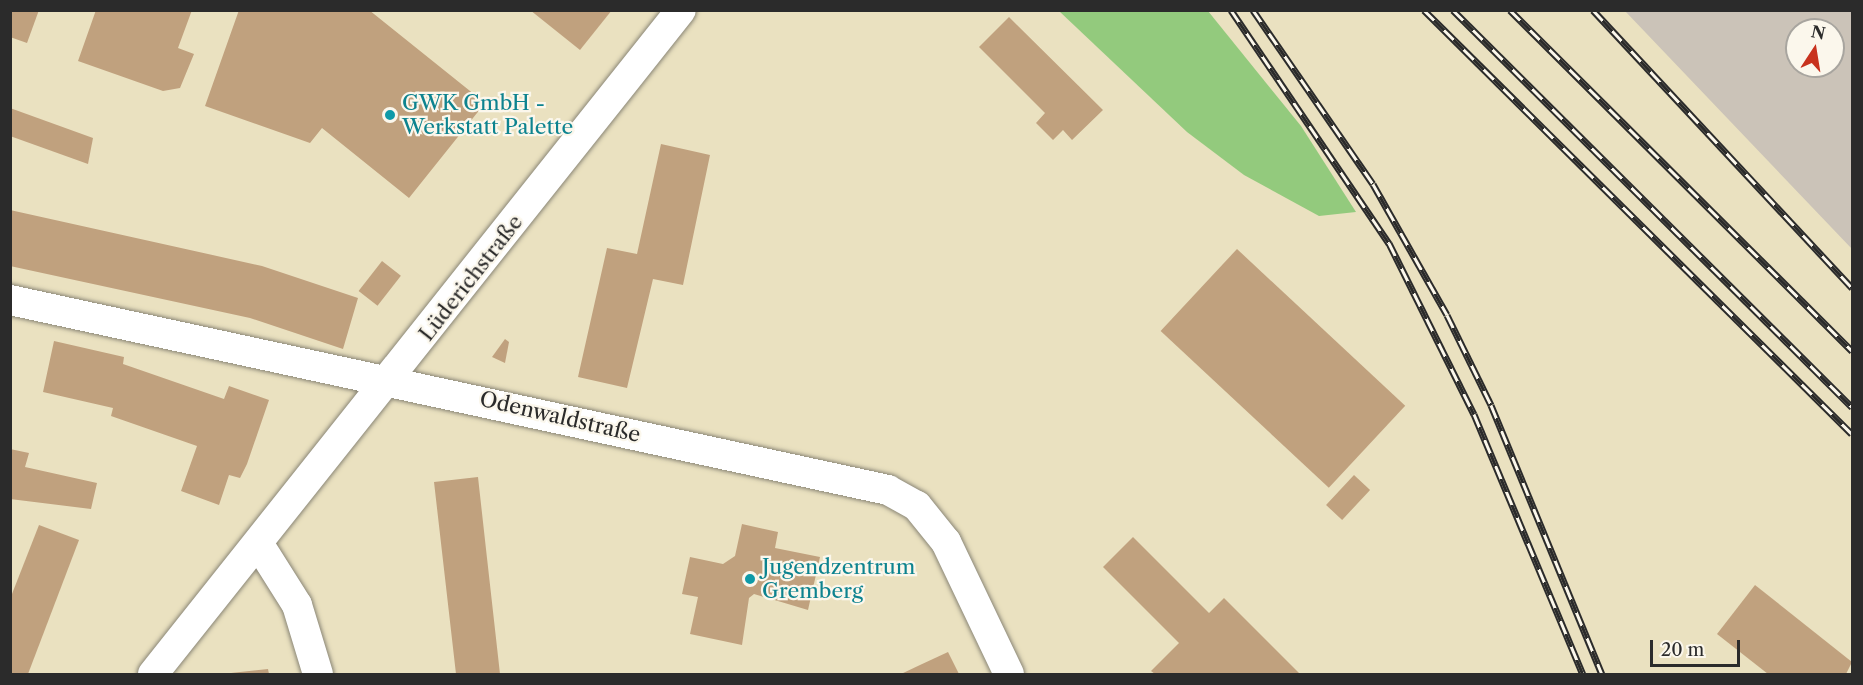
<!DOCTYPE html>
<html>
<head>
<meta charset="utf-8">
<style>
	body { margin:0 }
	#map { position:relative; width:1863px; height:685px; overflow:hidden; background:#eae1c0; font-family:"Libre Caslon Text",serif }
	div>[style] { position:absolute }
	[style*='--x'] { left:calc(var(--x)*1px); top:calc(var(--y)*1px); width:calc(var(--w)*1px); rotate:calc(var(--a)*1deg) }
	.industrial>* { inset:0; background:#cbc3b8 }
	.green>* { inset:0; background:#93ca7d }
	.building>* { inset:0; background:#c0a17e; transform-origin:0 0 }
	.roads { filter:drop-shadow(0 0 2px #8a8676) drop-shadow(0 0 2px #8a8676) }
	.minor>* { height:30px; margin:-15px; padding:0 15px; transform-origin:15px; border-radius:15px; background:#fff }
	.rail>* { height:7px; margin-top:-3.5px; transform-origin:0; background:repeating-linear-gradient(90deg,#fbf7ec 0 14px,#2b2b2b 0 28px); box-sizing:border-box; border-block:2px solid #2b2b2b }
	.dots>* { width:16px; height:16px; translate:-50% -50%; box-sizing:border-box; border:3px solid #fbf7ec; border-radius:50% }
	span { translate:-50% -50%; white-space:nowrap; text-align:center; line-height:1.15; -webkit-text-stroke:4.5px #fbf7ec; paint-order:stroke }
	.culture-label { font-size:21px; color:#0d838f }
	.left { translate:0 -50%; text-align:left }
	.street-label { font-size:21px; color:#2b2b2b }
	.frame { position:absolute; inset:0; border:12px solid #2b2b2b; pointer-events:none }
	.north { position:absolute; left:1785px; top:18px; width:60px; height:60px; box-sizing:border-box; background:#fbf7ec; border:2px solid #a8a59f; border-radius:50%; rotate:12deg; font-size:16px; font-weight:700; line-height:24px; text-align:center; color:#2b2b2b }
	.north::after { content:''; display:block; margin:auto; width:21px; height:27px; background:#c8321e; clip-path:polygon(50% 0,100% 100%,50% 72%,0 100%) }
	.scale { position:absolute; left:1650px; top:640px; width:90px; height:27px; box-sizing:border-box; border:3px solid #2b2b2b; border-top:0; padding-left:8px; font-size:18px; line-height:21px; white-space:nowrap; color:#2b2b2b; -webkit-text-stroke:4px #fbf7ec; paint-order:stroke }
</style>
</head>
<body>
<div id="map">
	<div class="industrial">
		<div style="clip-path:polygon(evenodd,1625px 11px,1852px 11px,1852px 249px,1625px 11px,1797px 30px,1833px 30px,1833px 66px,1797px 66px,1797px 30px)"></div>
	</div>
	<div class="green">
		<div style="clip-path:polygon(1059px 11px,1208px 11px,1301px 126px,1356px 212px,1319px 216px,1244px 175px,1187px 132px)"></div>
	</div>
	<div class="building">
		<div style="clip-path:polygon(10px 10px,39px 10px,27px 43px,10px 37px)"></div>
		<div style="clip-path:polygon(96px 10px,192px 10px,178px 48px,194px 54px,180px 88px,163px 91px,78px 61px)"></div>
		<div style="clip-path:polygon(239px 10px,369px 10px,485px 103px,409px 198px,322px 128px,310px 143px,205px 106px)"></div>
		<div style="clip-path:polygon(530px 10px,612px 10px,580px 50px)"></div>
		<div style="clip-path:polygon(1009px 17px,1103px 110px,1072px 140px,1063px 130px,1053px 140px,1036px 123px,1045px 113px,979px 47px)"></div>
		<div style="clip-path:polygon(10px 108px,93px 138px,88px 164px,10px 136px)"></div>
		<div style="clip-path:polygon(661px 144px,710px 155px,683px 285px,653px 279px,627px 388px,578px 377px,607px 248px,637px 254px)"></div>
		<div style="clip-path:polygon(10px 210px,262px 266px,358px 298px,343px 349px,250px 318px,10px 266px)"></div>
		<div style="left:1237px;top:249px;width:230px;height:112px;rotate:43deg"></div>
		<div style="left:382px;top:261px;width:24px;height:38px;rotate:38deg"></div>
		<div style="clip-path:polygon(505px 339px,509px 342px,505px 363px,492px 357px)"></div>
		<div style="clip-path:polygon(54px 341px,124px 357px,123px 364px,224px 399px,229px 386px,269px 400px,247px 464px,240px 478px,229px 475px,219px 505px,181px 491px,197px 446px,111px 416px,113px 408px,43px 392px)"></div>
		<div style="clip-path:polygon(10px 449px,29px 453px,25px 467px,97px 483px,91px 509px,10px 499px)"></div>
		<div style="left:1354px;top:475px;width:22px;height:41px;rotate:43deg"></div>
		<div style="clip-path:polygon(478px 477px,487px 558px,500px 674px,456px 674px,434px 482px)"></div>
		<div style="clip-path:polygon(742px 524px,778px 532px,775px 548px,820px 557px,808px 610px,754px 594px,749px 598px,742px 645px,690px 634px,698px 597px,682px 594px,690px 557px,723px 564px,735px 556px)"></div>
		<div style="clip-path:polygon(39px 525px,79px 540px,28px 674px,10px 674px,10px 599px)"></div>
		<div style="clip-path:polygon(1133px 537px,1209px 613px,1224px 598px,1300px 674px,1155px 674px,1151px 671px,1179px 643px,1103px 567px)"></div>
		<div style="clip-path:polygon(1755px 585px,1852px 662px,1846px 674px,1768px 674px,1717px 634px)"></div>
		<div style="clip-path:polygon(948px 652px,959px 674px,901px 674px,920px 665px)"></div>
		<div style="clip-path:polygon(268px 669px,269px 674px,231px 674px,231px 673px)"></div>
	</div>
	<div class="roads">
		<div class="minor">
			<div style="--x:10;--y:300;--w:898;--a:12.21"></div>
			<div style="--x:888;--y:490;--w:33;--a:29"></div>
			<div style="--x:917;--y:506;--w:46;--a:51.1"></div>
			<div style="--x:946;--y:542;--w:146;--a:64.5"></div>
			<div style="--x:258;--y:543;--w:73;--a:57.8"></div>
			<div style="--x:297;--y:605;--w:72;--a:73.1"></div>
			<div style="--x:153;--y:674;--w:848;--a:-51.51"></div>
		</div>
	</div>
	<div class="rail">
		<div style="--x:1231;--y:10;--w:282;--a:55.9"></div>
		<div style="--x:1389;--y:243;--w:191;--a:63.6"></div>
		<div style="--x:1474;--y:414;--w:282;--a:67.3"></div>
		<div style="--x:1253;--y:10;--w:211;--a:55.4"></div>
		<div style="--x:1373;--y:184;--w:150;--a:60.5"></div>
		<div style="--x:1447;--y:315;--w:100;--a:63.9"></div>
		<div style="--x:1491;--y:405;--w:291;--a:67.6"></div>
		<div style="--x:1424;--y:10;--w:602;--a:44.73"></div>
		<div style="--x:1453;--y:10;--w:563;--a:44.86"></div>
		<div style="--x:1510;--y:10;--w:483;--a:44.9"></div>
		<div style="--x:1593;--y:10;--w:380;--a:47"></div>
	</div>
	<div class="dots">
		<div style="left:390px;top:115px;background:#0f9aa8"></div>
		<div style="left:750px;top:579px;background:#0f9aa8"></div>
	</div>
	<div class="culture-label">
		<span class="left" style="left:402px;top:115px">GWK GmbH -<br>Werkstatt Palette</span>
		<span class="left" style="left:762px;top:579px">Jugendzentrum<br>Gremberg</span>
	</div>
	<div class="street-label">
		<span style="left:471px;top:278px;rotate:-52deg">Lüderichstraße</span>
		<span style="left:560px;top:417px;rotate:13deg">Odenwaldstraße</span>
	</div>
	<div class="frame"></div>
	<div class="north">N</div>
	<div class="scale">20 m</div>
</div>
</body>
</html>
